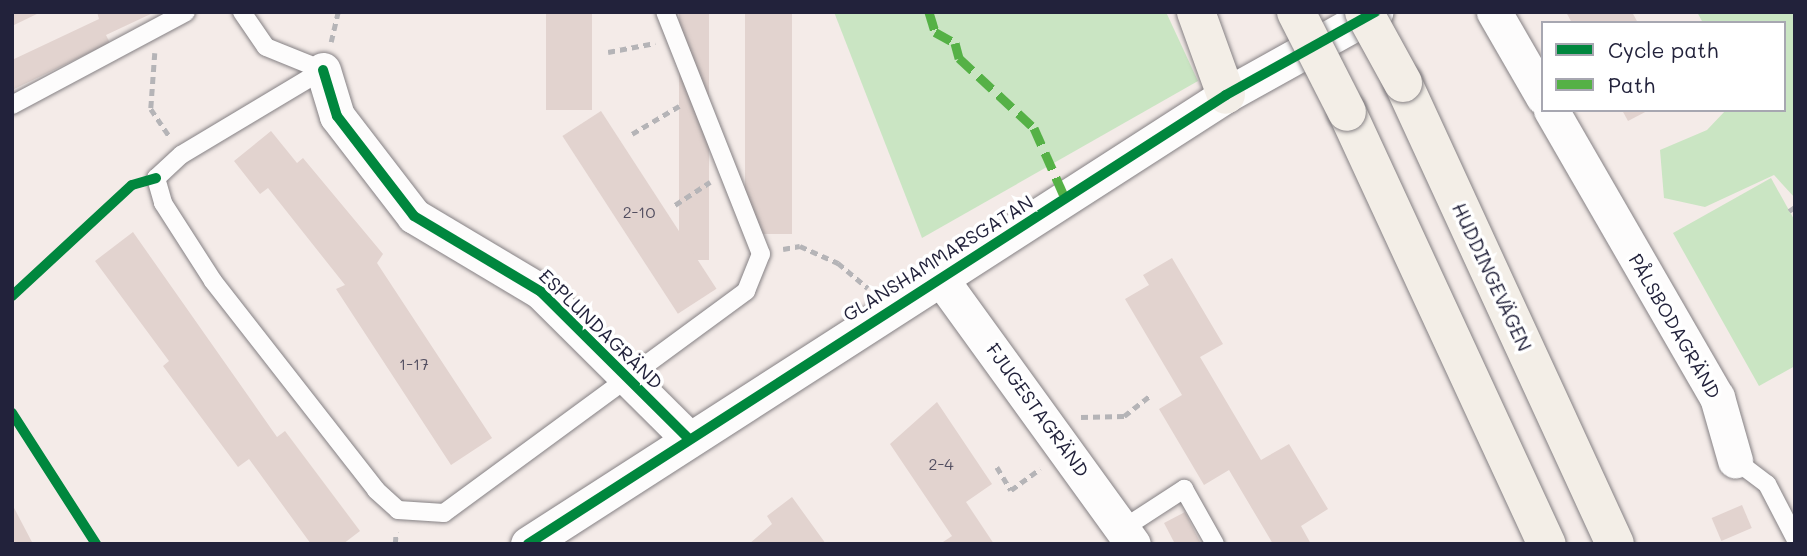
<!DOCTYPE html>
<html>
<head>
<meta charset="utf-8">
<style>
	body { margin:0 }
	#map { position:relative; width:1807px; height:556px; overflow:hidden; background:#f4ebe8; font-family:Mali,sans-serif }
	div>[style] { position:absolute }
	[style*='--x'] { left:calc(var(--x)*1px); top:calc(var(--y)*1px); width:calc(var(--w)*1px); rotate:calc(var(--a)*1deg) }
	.green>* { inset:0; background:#cae5c3 }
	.building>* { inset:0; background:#e2d3cf; transform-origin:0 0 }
	.path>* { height:4.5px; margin-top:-2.25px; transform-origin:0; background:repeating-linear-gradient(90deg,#b5b4b7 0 7px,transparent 0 12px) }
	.roads { filter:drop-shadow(0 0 2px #858184) drop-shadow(0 0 2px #858184) }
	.service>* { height:18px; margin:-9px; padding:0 9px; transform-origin:9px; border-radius:9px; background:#fdfcfc }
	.minor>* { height:35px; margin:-17.5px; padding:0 17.5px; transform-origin:17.5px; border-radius:17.5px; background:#fdfcfc }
	.primary>* { height:38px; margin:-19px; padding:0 19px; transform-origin:19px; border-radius:19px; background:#f3eee7 }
	.bridges { filter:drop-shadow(0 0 2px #858184) drop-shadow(0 0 2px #858184) }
	.primary-bridge>* { height:38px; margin:-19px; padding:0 19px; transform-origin:19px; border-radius:19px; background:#f3eee7 }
	.quiet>* { height:9px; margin-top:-4.5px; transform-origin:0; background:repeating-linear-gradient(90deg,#55b146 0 18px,transparent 0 27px) }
	.cycleway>* { height:10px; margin:-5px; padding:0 5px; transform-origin:5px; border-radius:5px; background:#00873e }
	span { translate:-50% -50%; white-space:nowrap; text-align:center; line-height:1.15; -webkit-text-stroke:7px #fff; paint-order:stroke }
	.number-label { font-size:16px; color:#524e60 }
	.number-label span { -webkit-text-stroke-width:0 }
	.street-label { font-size:19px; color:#22223b }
	.frame { position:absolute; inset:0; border:14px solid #22223b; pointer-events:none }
	.legend { position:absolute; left:1541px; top:21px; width:245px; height:91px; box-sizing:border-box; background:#fff; border:2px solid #a7a7b1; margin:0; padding:9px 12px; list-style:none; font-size:21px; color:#22223b }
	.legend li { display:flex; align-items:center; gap:14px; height:35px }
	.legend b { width:35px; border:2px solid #a7a7b1 }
</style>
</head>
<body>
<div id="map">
	<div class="green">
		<div style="clip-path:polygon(834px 12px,1166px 12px,1198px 81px,922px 238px)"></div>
		<div style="clip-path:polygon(1697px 12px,1795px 12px,1795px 198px,1774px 175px,1705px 207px,1664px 198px,1660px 150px,1707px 130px,1726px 110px,1784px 110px,1784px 23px,1703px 23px)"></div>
		<div style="clip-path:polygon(1771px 178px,1795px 221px,1795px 366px,1759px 386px,1673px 233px)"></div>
	</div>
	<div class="building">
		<div style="clip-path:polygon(12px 12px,41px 12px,12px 26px)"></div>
		<div style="clip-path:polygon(97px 12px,155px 12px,106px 35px,110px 43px,12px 90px,12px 60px,99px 19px)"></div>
		<div style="left:546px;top:12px;width:46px;height:98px"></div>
		<div style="left:679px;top:12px;width:30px;height:248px"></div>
		<div style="left:745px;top:12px;width:47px;height:222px"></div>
		<div style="clip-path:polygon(1566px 12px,1632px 12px,1638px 23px,1572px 23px)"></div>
		<div style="clip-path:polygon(1622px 110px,1649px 110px,1628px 121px)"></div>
		<div style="left:601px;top:111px;width:212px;height:46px;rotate:57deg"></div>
		<div style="clip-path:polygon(271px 131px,297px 163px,303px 158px,383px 254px,377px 263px,492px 438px,451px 465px,336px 289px,345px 285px,268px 188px,260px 194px,234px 161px)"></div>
		<div style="clip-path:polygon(133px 232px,277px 437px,285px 431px,360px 531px,343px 544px,311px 544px,249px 459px,238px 467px,163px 366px,169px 361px,95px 261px)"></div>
		<div style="clip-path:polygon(1172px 258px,1223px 344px,1200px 357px,1261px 460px,1289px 444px,1328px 509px,1301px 526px,1311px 544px,1273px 544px,1229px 470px,1204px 485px,1159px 409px,1182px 395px,1125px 299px,1149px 285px,1143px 275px)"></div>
		<div style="clip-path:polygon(937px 402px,992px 484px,966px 502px,994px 544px,940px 544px,952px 536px,890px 444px)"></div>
		<div style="clip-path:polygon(792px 497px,826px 544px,749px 544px,772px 524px,767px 516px)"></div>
		<div style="clip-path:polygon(12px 504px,33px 544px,12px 544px)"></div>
		<div style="left:1742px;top:505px;width:25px;height:33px;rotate:67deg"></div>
		<div style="clip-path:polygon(1185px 512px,1201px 544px,1175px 544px,1164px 523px)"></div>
	</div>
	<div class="path">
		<div style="--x:331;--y:42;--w:31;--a:-77"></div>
		<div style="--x:608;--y:52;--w:48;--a:-10.8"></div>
		<div style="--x:155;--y:53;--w:56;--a:94.1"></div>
		<div style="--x:151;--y:109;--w:32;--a:56"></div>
		<div style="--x:632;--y:134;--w:55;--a:-30.8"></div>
		<div style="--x:675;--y:205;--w:42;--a:-33.3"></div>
		<div style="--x:1789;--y:211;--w:7;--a:-34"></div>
		<div style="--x:783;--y:249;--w:17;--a:-10"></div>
		<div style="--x:800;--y:246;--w:42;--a:24.1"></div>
		<div style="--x:838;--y:263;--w:39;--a:40"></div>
		<div style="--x:12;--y:414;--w:1;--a:0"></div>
		<div style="--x:1081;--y:417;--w:43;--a:-1.3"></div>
		<div style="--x:1124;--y:416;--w:34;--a:-38"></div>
		<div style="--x:997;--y:467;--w:27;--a:59"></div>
		<div style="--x:1011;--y:490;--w:36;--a:-36"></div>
		<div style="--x:395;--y:544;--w:12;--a:-85"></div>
	</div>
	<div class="roads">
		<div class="service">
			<div style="--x:242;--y:12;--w:42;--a:55.6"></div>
			<div style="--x:266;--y:47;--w:61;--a:22"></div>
			<div style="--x:323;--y:70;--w:165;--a:149.1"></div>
			<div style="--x:181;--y:155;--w:34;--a:137"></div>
			<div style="--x:156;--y:178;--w:26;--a:74"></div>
			<div style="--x:163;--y:203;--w:93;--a:57.3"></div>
			<div style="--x:213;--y:281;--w:265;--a:52"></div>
			<div style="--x:376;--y:490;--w:30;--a:42"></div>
			<div style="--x:398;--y:510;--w:46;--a:3.7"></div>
			<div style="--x:444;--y:513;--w:375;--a:-36.3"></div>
			<div style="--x:746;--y:291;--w:40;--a:-68"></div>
			<div style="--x:761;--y:254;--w:260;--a:-111.6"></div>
			<div style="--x:12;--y:105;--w:197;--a:-28.1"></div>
			<div style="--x:1735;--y:460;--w:40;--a:37"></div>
			<div style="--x:1767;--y:484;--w:61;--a:62.6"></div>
			<div style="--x:1124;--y:528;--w:72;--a:-33"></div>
			<div style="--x:1184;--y:489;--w:63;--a:60.6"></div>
		</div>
		<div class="minor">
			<div style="--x:1494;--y:12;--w:98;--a:60"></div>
			<div style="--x:323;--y:70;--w:48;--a:73.1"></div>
			<div style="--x:337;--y:116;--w:126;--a:52.4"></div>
			<div style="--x:414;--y:216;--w:147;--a:30.8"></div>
			<div style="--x:540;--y:291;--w:210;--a:44.8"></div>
			<div style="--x:1551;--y:110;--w:332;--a:60"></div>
			<div style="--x:1717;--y:397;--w:66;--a:74.1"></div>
			<div style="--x:941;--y:279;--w:327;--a:54.1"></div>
			<div style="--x:528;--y:544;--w:830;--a:-32.75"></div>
			<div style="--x:1226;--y:95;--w:171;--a:-29.1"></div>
		</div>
		<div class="primary">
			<div style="--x:1196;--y:12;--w:88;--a:70.1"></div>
			<div style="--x:1403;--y:83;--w:507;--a:65.3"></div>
			<div style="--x:1347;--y:112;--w:476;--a:65.2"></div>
		</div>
	</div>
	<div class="bridges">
		<div class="primary-bridge">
			<div style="--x:1296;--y:12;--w:112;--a:63"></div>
			<div style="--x:1364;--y:12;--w:81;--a:61.2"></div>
		</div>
	</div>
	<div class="quiet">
		<div style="--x:929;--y:12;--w:21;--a:73"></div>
		<div style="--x:935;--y:32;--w:23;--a:29"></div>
		<div style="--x:955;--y:43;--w:16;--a:75"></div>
		<div style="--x:959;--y:58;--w:103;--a:43"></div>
		<div style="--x:1034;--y:128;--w:77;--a:66.1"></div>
	</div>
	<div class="cycleway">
		<div style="--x:323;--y:70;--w:48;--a:73.1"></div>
		<div style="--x:337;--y:116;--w:126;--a:52.4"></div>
		<div style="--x:414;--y:216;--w:147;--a:30.8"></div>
		<div style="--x:540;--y:291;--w:210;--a:44.8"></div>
		<div style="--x:12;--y:296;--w:163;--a:-42.8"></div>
		<div style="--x:132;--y:185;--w:25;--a:-16"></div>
		<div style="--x:12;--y:413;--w:156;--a:57.3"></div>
		<div style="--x:528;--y:544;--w:830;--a:-32.75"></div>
		<div style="--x:1226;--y:95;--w:171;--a:-29.1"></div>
	</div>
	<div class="number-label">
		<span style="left:639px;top:212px">2-10</span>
		<span style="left:414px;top:364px">1-17</span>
		<span style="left:941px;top:464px">2-4</span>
	</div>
	<div class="street-label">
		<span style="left:938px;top:258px;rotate:-32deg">GLANSHAMMARSGATAN</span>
		<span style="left:1492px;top:277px;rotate:65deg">HUDDINGEVÄGEN</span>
		<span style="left:1675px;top:326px;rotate:60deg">PÅLSBODAGRÄND</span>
		<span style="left:601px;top:329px;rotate:44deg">ESPLUNDAGRÄND</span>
		<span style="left:1038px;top:410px;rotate:54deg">FJUGESTAGRÄND</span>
	</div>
	<div class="frame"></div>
	<ul class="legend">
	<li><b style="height:9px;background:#00873e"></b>Cycle path</li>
	<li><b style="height:9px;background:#55b146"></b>Path</li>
	</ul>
</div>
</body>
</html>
